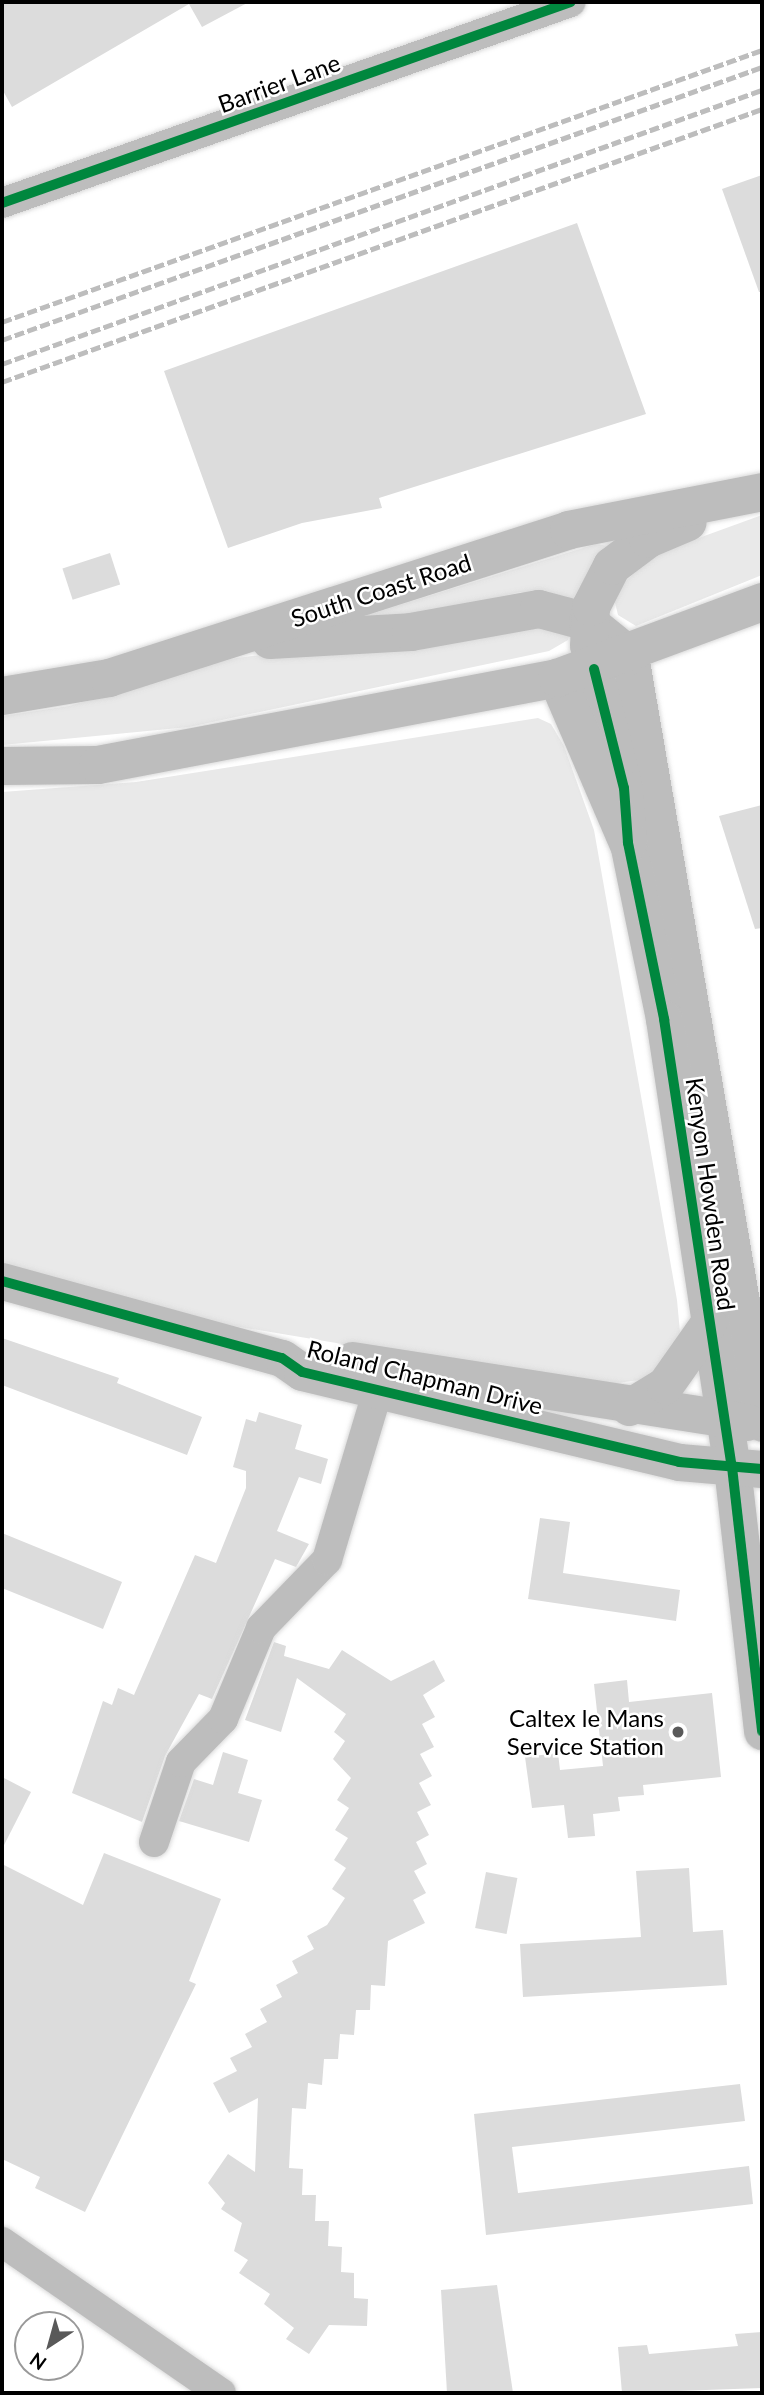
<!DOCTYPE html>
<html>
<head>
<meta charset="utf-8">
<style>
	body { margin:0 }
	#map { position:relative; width:764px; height:2395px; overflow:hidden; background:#fff; font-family:Lato,sans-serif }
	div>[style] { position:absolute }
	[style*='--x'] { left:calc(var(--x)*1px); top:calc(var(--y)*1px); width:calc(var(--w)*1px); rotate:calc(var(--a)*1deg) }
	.green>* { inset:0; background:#e9e9e9 }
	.building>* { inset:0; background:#dcdcdc; transform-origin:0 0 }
	.roads { filter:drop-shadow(0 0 2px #dbdbdb) drop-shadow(0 0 2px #dbdbdb) }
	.minor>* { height:30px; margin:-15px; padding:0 15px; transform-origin:15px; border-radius:15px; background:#bdbdbd }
	.tertiary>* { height:37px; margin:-18.5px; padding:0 18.5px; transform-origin:18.5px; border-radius:18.5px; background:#bdbdbd }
	.trunk>* { height:38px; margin:-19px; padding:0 19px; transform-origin:19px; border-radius:19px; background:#bdbdbd }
	.rail>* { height:5px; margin-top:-2.5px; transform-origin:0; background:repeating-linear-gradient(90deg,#bdbdbd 0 10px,transparent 0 13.5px) }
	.cycleway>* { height:10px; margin:-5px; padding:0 5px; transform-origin:5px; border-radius:5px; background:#00873e }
	.dots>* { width:19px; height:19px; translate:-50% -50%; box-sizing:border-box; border:4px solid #fff; border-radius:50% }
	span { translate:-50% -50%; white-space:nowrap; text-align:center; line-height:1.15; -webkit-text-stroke:5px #fff; paint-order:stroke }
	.street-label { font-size:24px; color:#000 }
	.poi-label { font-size:24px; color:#000 }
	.right { translate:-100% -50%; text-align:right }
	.frame { position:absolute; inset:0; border:4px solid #000; pointer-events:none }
	.north { position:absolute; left:14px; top:2311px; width:70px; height:70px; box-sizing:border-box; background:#fff; border:2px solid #999; border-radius:50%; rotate:216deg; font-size:19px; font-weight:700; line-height:28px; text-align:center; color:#000 }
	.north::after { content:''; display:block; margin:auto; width:24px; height:32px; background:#595959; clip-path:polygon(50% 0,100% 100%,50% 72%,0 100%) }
</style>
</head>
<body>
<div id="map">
	<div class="green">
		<div style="clip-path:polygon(762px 515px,762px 575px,636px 626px,618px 615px,613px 594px,652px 555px)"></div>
		<div style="clip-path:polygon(596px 544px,608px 546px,577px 602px,520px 592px,418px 616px,342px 623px)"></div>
		<div style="clip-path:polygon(507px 623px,569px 634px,568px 640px,549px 651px,189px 727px,2px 745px,2px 716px,69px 706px,230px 659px)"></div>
		<div style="clip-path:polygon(538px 718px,551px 724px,564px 746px,594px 830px,677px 1300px,681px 1343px,661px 1366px,640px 1380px,594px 1386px,228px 1325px,2px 1265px,2px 792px,136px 782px)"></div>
	</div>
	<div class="building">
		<div style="clip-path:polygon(2px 2px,249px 2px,202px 27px,189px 4px,12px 107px,2px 89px)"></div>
		<div style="clip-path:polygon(762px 175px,762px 292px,759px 292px,722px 189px)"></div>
		<div style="clip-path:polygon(577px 223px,646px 414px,379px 498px,382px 508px,302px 523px,228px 548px,164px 371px)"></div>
		<div style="left:110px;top:553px;width:33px;height:50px;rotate:72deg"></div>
		<div style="clip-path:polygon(762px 805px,762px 928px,755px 929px,719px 816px)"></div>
		<div style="clip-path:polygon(2px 1338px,119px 1378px,117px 1383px,202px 1417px,187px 1455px,2px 1385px)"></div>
		<div style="clip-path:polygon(259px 1412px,302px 1425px,295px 1449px,328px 1459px,321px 1484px,299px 1477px,277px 1531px,309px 1544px,296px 1567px,275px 1559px,212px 1699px,199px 1694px,165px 1756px,142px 1822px,72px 1793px,103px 1701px,112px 1705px,118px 1688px,134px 1695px,195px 1555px,216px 1563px,246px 1488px,246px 1471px,233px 1467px,246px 1419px,256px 1422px)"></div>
		<div style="clip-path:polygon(540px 1518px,570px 1522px,563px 1573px,680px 1590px,676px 1621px,528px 1599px)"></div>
		<div style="clip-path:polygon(2px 1533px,122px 1582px,103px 1629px,2px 1588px)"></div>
		<div style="clip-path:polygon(274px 1642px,286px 1646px,284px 1656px,329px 1669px,342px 1650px,391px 1681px,434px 1660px,445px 1681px,423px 1695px,435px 1717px,422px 1724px,434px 1747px,420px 1754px,432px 1776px,419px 1783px,431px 1805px,417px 1812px,429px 1835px,416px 1842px,427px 1864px,414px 1871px,426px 1893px,413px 1900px,425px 1923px,388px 1941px,385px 1986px,371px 1985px,370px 2010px,356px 2010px,354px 2035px,340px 2034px,338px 2059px,324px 2059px,322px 2085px,308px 2083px,306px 2109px,292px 2108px,289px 2168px,303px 2169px,302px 2195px,316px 2195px,315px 2221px,329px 2221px,328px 2246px,342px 2247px,341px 2272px,354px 2273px,354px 2298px,368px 2299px,367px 2326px,329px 2325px,309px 2354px,286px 2339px,294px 2328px,264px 2304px,270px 2294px,239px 2273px,248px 2260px,234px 2251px,242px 2223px,221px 2209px,225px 2203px,208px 2183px,228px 2154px,255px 2172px,258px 2098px,229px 2113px,213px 2083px,237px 2071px,230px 2058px,252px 2047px,245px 2034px,267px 2022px,260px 2009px,282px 1997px,276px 1985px,298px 1973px,292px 1961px,314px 1949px,307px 1936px,327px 1925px,345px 1898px,332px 1889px,346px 1868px,334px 1860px,348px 1838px,335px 1830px,349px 1808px,337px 1800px,351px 1778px,333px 1759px,345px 1741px,334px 1732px,346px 1714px,297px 1678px,281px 1732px,245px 1720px)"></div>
		<div style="clip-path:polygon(627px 1680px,629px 1702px,712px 1693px,721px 1777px,643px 1785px,644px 1795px,618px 1797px,620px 1811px,593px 1814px,595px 1836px,568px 1838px,564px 1805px,532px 1808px,525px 1757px,558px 1753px,560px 1770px,603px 1766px,594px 1684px)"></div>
		<div style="clip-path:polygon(223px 1752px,248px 1760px,238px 1793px,262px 1800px,249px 1842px,179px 1821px,194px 1779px,213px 1785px)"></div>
		<div style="clip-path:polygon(2px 1777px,31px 1792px,2px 1849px)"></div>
		<div style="clip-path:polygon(104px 1853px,221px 1899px,189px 1981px,196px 1984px,85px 2212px,35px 2188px,40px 2177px,2px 2159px,2px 1864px,83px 1905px)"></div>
		<div style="clip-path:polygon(689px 1868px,693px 1932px,723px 1930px,727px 1985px,523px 1997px,520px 1944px,641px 1937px,636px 1871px)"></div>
		<div style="left:486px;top:1872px;width:32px;height:57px;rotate:11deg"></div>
		<div style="clip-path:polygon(740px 2084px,745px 2121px,512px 2147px,518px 2193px,749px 2166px,753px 2204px,486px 2235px,474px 2114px)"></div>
		<div style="clip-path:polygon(497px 2285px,513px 2393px,447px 2393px,441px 2290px)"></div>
		<div style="clip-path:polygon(762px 2332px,762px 2388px,622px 2393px,618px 2347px,647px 2345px,649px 2354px,738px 2346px,735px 2334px)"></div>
	</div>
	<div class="roads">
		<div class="minor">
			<div style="--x:2;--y:203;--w:603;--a:-19.46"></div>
			<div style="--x:154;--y:1842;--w:84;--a:-71.4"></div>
			<div style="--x:181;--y:1762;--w:60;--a:-45.7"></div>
			<div style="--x:223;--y:1719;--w:99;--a:-67.3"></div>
			<div style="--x:261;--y:1628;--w:95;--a:-45.9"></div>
			<div style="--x:327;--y:1560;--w:177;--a:-73.3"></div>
			<div style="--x:2;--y:2242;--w:266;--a:34.6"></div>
		</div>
		<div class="tertiary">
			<div style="--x:630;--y:656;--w:778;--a:80.24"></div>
			<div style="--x:594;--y:669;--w:123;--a:75.9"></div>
			<div style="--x:624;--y:788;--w:55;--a:85.8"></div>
			<div style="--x:628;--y:843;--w:180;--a:78.4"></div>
			<div style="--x:664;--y:1019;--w:453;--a:81.4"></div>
			<div style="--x:732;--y:1467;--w:266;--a:83.5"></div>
			<div style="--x:2;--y:1281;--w:290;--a:15.4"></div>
			<div style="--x:282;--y:1358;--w:24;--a:35"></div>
			<div style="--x:302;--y:1372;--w:388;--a:13.4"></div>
			<div style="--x:679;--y:1462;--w:83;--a:4.8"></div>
			<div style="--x:352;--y:1360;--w:400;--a:8.9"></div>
			<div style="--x:629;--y:1407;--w:42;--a:-31.4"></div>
			<div style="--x:665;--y:1385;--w:75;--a:-54.8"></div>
		</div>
		<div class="trunk">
			<div style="--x:270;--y:640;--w:141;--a:-3.2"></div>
			<div style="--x:411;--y:632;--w:130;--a:-10.2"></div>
			<div style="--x:539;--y:609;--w:51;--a:14.9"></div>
			<div style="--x:588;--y:622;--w:54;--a:39"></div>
			<div style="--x:589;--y:646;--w:39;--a:-87"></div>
			<div style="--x:591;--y:607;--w:46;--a:-62.9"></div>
			<div style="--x:612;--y:566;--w:45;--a:-36.9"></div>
			<div style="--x:648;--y:539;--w:43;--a:-23"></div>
			<div style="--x:557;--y:678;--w:180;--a:66.7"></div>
			<div style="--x:2;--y:696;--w:109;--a:-9.5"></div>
			<div style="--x:109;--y:678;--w:483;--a:-17.8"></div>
			<div style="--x:569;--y:530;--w:197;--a:-11.1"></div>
			<div style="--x:2;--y:766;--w:96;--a:-0.6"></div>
			<div style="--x:98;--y:765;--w:467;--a:-10.7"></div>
			<div style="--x:557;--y:678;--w:219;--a:-20.3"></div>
		</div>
	</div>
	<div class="rail">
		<div style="--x:2;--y:322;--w:807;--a:-19.69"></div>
		<div style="--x:2;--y:340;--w:808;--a:-19.76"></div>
		<div style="--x:2;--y:364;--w:808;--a:-19.83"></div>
		<div style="--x:2;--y:382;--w:808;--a:-19.76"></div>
	</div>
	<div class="cycleway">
		<div style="--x:2;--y:203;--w:603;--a:-19.46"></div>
		<div style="--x:594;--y:669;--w:123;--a:75.9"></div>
		<div style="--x:624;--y:788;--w:55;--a:85.8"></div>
		<div style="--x:628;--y:843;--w:180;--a:78.4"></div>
		<div style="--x:664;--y:1019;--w:453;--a:81.4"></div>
		<div style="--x:732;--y:1467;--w:266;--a:83.5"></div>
		<div style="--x:2;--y:1281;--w:290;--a:15.4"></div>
		<div style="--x:282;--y:1358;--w:24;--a:35"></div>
		<div style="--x:302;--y:1372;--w:388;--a:13.4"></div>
		<div style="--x:679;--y:1462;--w:83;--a:4.8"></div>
	</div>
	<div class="dots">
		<div style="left:678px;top:1732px;background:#595959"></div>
	</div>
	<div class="street-label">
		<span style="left:279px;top:83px;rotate:-20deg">Barrier Lane</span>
		<span style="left:381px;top:590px;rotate:-18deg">South Coast Road</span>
		<span style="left:711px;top:1194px;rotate:82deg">Kenyon Howden Road</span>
		<span style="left:425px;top:1377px;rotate:14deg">Roland Chapman Drive</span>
	</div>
	<div class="poi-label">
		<span class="right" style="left:664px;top:1732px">Caltex le Mans<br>Service Station</span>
	</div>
	<div class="frame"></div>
	<div class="north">N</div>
</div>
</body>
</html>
